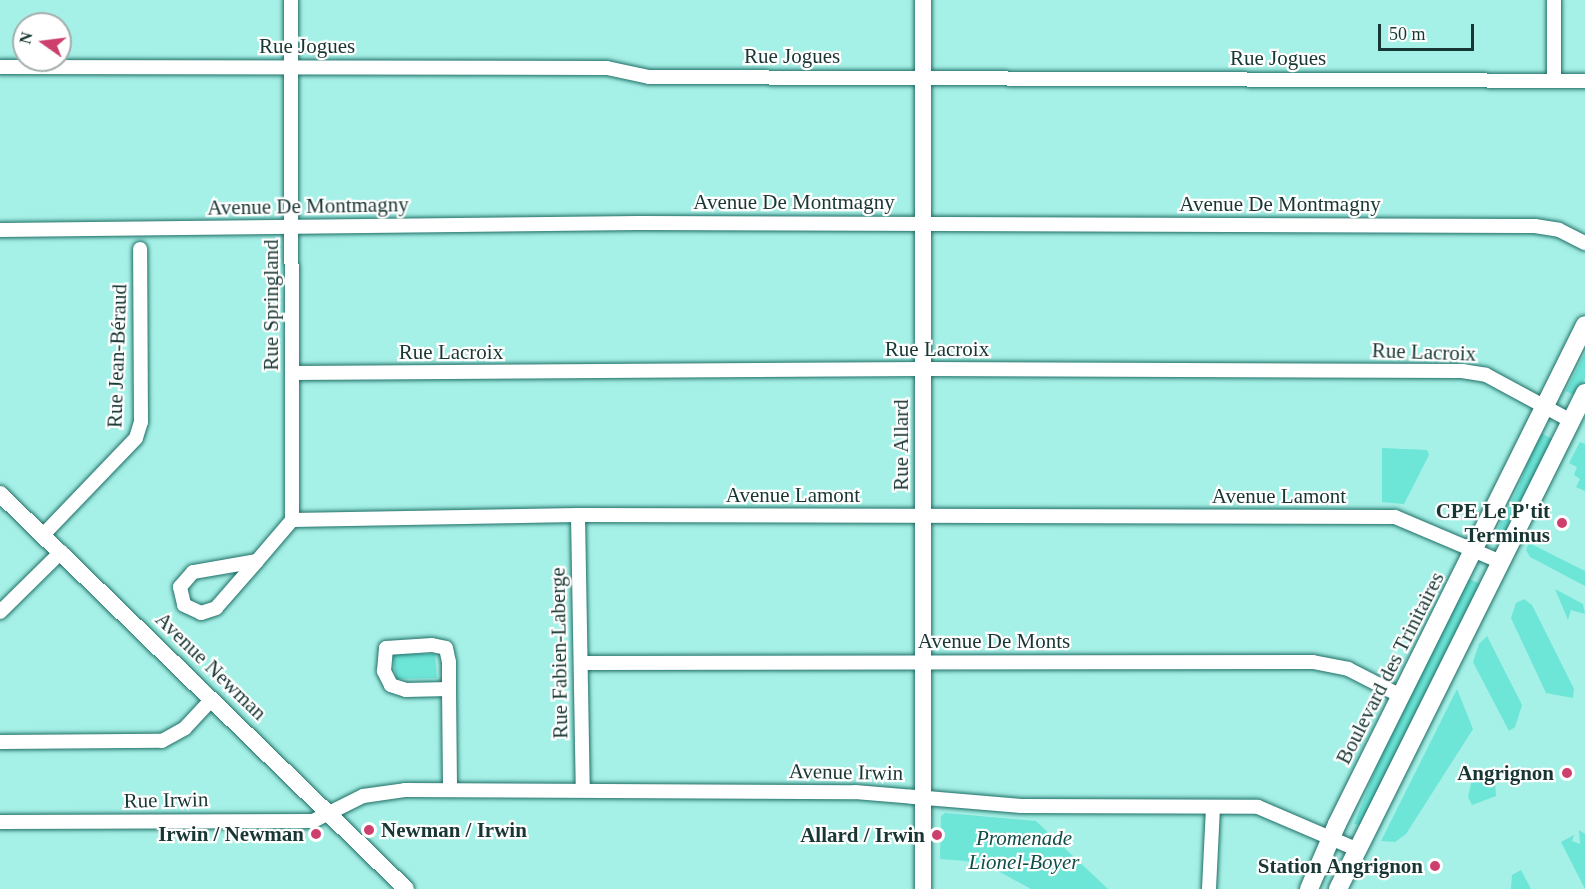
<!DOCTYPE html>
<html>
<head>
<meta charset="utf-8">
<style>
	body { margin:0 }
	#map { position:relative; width:1585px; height:889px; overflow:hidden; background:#a6f1e7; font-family:"Times New Roman",serif }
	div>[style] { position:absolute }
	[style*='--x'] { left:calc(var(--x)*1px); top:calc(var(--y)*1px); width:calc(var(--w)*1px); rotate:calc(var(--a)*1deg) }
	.green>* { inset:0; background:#6de5d7 }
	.roads { filter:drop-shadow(0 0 2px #1f6e66) drop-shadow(0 0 2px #1f6e66) }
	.minor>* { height:14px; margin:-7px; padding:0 7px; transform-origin:7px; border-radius:7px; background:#fff }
	.tertiary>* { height:16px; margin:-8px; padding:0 8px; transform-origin:8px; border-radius:8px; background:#fff }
	.secondary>* { height:18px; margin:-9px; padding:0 9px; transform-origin:9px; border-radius:9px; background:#fff }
	.dots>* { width:16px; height:16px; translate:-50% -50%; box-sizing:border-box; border:3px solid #fff; border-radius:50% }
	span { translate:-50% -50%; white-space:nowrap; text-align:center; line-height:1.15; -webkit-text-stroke:4.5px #fff; paint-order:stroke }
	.street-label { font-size:21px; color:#183633 }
	.poi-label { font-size:21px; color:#183633; font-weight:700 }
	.right { translate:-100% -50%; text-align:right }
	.left { translate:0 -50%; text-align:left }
	.park-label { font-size:21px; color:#104f49; font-style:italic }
	.north { position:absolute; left:12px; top:12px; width:60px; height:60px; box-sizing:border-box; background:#fff; border:2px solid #a3afad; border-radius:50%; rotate:284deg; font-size:16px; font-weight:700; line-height:24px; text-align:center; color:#183633 }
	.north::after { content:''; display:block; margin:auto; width:21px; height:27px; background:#cd3f6c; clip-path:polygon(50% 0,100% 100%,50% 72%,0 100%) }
	.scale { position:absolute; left:1378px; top:24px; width:96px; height:27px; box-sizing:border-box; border:3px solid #183633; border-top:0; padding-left:8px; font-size:18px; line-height:21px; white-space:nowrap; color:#183633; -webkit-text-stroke:4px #fff; paint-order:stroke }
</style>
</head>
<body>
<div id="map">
	<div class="green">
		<div style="clip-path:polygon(1585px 353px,1585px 378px,1576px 396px,1566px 391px)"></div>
		<div style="clip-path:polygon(1539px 432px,1554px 440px,1505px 538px,1496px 533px,1519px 486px)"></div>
		<div style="clip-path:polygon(1580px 442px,1585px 444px,1585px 491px,1576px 487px,1580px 479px,1574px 475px,1577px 467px,1569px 463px)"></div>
		<div style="clip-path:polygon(1382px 448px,1427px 450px,1429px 455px,1404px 504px,1382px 502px)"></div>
		<div style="clip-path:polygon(1529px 543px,1585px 571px,1585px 586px,1530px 557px,1526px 550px)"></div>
		<div style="clip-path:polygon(1467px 578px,1482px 585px,1360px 825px,1354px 824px,1390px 733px)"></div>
		<div style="clip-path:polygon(1555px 589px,1583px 604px,1585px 614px,1571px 610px,1568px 620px)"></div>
		<div style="clip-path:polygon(1524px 599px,1532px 605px,1574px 689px,1573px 698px,1546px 693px,1511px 618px,1516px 603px)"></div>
		<div style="clip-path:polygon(1487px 636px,1522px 705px,1515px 727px,1509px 731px,1473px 662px,1479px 644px)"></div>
		<div style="clip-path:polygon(397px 654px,435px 654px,437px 678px,396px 679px,393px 657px)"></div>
		<div style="clip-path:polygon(1457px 689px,1473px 729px,1406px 834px,1395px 842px,1381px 841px)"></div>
		<div style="clip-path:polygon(1485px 771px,1495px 782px,1496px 796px,1472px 805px,1468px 797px,1472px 779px)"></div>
		<div style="clip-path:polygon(945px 813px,1036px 821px,1108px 889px,1031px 889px,998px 871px,966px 861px,940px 859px,941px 816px)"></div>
		<div style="clip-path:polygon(1579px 830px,1585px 834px,1585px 889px,1561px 842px,1574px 835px,1572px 841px,1580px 844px)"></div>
		<div style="clip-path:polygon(1521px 870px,1531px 889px,1511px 889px,1512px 875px)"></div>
	</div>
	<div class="roads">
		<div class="minor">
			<div style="--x:1554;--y:0;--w:80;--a:90"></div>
			<div style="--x:0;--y:67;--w:607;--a:0.09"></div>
			<div style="--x:607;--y:68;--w:43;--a:12.1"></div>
			<div style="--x:649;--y:77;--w:936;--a:0.24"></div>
			<div style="--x:0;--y:230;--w:638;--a:-0.63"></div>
			<div style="--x:638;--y:223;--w:897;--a:0.19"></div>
			<div style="--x:1535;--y:226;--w:24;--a:9"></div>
			<div style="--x:1559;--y:230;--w:29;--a:27"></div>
			<div style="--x:292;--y:373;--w:632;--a:-0.36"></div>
			<div style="--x:924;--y:369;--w:538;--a:0.21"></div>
			<div style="--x:1462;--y:371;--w:24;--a:9"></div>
			<div style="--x:1486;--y:375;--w:97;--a:28.4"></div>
			<div style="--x:578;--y:515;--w:275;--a:89"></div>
			<div style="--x:292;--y:520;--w:286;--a:-1"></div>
			<div style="--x:578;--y:515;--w:817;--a:0.14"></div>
			<div style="--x:1395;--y:517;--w:115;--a:23"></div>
			<div style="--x:43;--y:535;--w:134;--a:-46.2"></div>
			<div style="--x:136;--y:438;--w:17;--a:-73"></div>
			<div style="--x:141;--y:422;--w:173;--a:-90.3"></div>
			<div style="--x:257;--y:561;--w:65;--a:170.2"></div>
			<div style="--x:193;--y:572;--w:20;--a:131"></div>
			<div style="--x:180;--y:587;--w:18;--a:77"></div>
			<div style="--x:184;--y:605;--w:19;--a:25"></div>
			<div style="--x:201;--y:613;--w:16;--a:-18"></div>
			<div style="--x:216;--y:608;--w:62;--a:-48.9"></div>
			<div style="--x:257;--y:561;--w:54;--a:-49.5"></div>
			<div style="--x:292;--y:520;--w:520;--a:-90.11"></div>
			<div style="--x:0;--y:612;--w:86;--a:-44.5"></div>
			<div style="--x:581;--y:663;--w:732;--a:-0.08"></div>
			<div style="--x:1313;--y:662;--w:36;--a:11"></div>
			<div style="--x:1348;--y:669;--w:59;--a:27"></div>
			<div style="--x:449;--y:689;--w:43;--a:178.7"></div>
			<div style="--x:406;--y:690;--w:16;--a:-162"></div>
			<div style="--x:391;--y:685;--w:16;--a:-117"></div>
			<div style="--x:384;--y:671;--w:23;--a:-85"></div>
			<div style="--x:386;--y:648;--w:46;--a:-3.7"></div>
			<div style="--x:432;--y:645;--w:14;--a:12"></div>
			<div style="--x:446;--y:648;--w:14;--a:78"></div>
			<div style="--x:449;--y:662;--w:27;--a:90"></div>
			<div style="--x:449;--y:689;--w:101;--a:89.4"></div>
			<div style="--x:0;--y:742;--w:162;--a:-0.4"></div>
			<div style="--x:162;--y:741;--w:26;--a:-29"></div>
			<div style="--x:185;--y:728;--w:40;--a:-47"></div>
			<div style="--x:0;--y:822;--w:313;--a:-0.2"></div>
			<div style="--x:313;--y:821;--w:56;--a:-26.6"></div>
			<div style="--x:363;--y:796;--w:42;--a:-8.1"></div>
			<div style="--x:405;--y:790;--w:450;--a:0.3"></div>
			<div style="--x:855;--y:792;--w:167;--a:4.8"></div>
			<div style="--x:1021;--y:806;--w:237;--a:0.2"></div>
			<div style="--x:1258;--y:807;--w:107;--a:23.2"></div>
			<div style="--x:1209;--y:889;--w:82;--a:-87.2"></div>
		</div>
		<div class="tertiary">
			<div style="--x:923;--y:0;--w:889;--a:90"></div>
			<div style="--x:0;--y:494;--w:566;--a:44.21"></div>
		</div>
		<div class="secondary">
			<div style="--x:1309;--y:889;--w:71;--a:-66.7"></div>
			<div style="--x:1337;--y:824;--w:557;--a:-63.57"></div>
			<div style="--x:1338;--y:889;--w:554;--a:-63.53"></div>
		</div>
	</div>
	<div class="dots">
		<div style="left:1562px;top:523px;background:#cd3f6c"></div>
		<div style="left:1567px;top:773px;background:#cd3f6c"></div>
		<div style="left:369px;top:830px;background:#cd3f6c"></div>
		<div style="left:316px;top:834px;background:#cd3f6c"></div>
		<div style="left:937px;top:835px;background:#cd3f6c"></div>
		<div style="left:1435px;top:866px;background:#cd3f6c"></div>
	</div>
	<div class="street-label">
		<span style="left:307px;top:46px">Rue Jogues</span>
		<span style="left:792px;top:56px">Rue Jogues</span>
		<span style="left:1278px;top:58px">Rue Jogues</span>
		<span style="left:794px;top:202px">Avenue De Montmagny</span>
		<span style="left:1280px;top:204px">Avenue De Montmagny</span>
		<span style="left:308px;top:206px;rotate:-1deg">Avenue De Montmagny</span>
		<span style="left:271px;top:305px;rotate:-90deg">Rue Springland</span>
		<span style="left:937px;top:349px">Rue Lacroix</span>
		<span style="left:451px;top:352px">Rue Lacroix</span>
		<span style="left:1424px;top:352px;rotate:2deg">Rue Lacroix</span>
		<span style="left:117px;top:356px;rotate:-88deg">Rue Jean-Béraud</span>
		<span style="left:901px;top:445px;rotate:-90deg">Rue Allard</span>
		<span style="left:793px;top:495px">Avenue Lamont</span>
		<span style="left:1279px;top:496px">Avenue Lamont</span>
		<span style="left:994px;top:641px">Avenue De Monts</span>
		<span style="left:559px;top:653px;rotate:-91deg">Rue Fabien-Laberge</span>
		<span style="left:211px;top:666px;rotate:44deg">Avenue Newman</span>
		<span style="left:1390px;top:668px;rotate:-63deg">Boulevard des Trinitaires</span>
		<span style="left:846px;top:772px;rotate:1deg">Avenue Irwin</span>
		<span style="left:166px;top:800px;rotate:-1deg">Rue Irwin</span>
	</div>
	<div class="poi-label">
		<span class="right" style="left:1550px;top:523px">CPE Le P'tit<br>Terminus</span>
		<span class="right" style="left:1554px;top:773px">Angrignon</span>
		<span class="left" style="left:381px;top:830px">Newman / Irwin</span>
		<span class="right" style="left:304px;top:834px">Irwin / Newman</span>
		<span class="right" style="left:925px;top:835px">Allard / Irwin</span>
		<span class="right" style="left:1423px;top:866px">Station Angrignon</span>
	</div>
	<div class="park-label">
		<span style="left:1024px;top:850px">Promenade<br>Lionel-Boyer</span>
	</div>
	<div class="north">N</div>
	<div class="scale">50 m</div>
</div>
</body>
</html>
